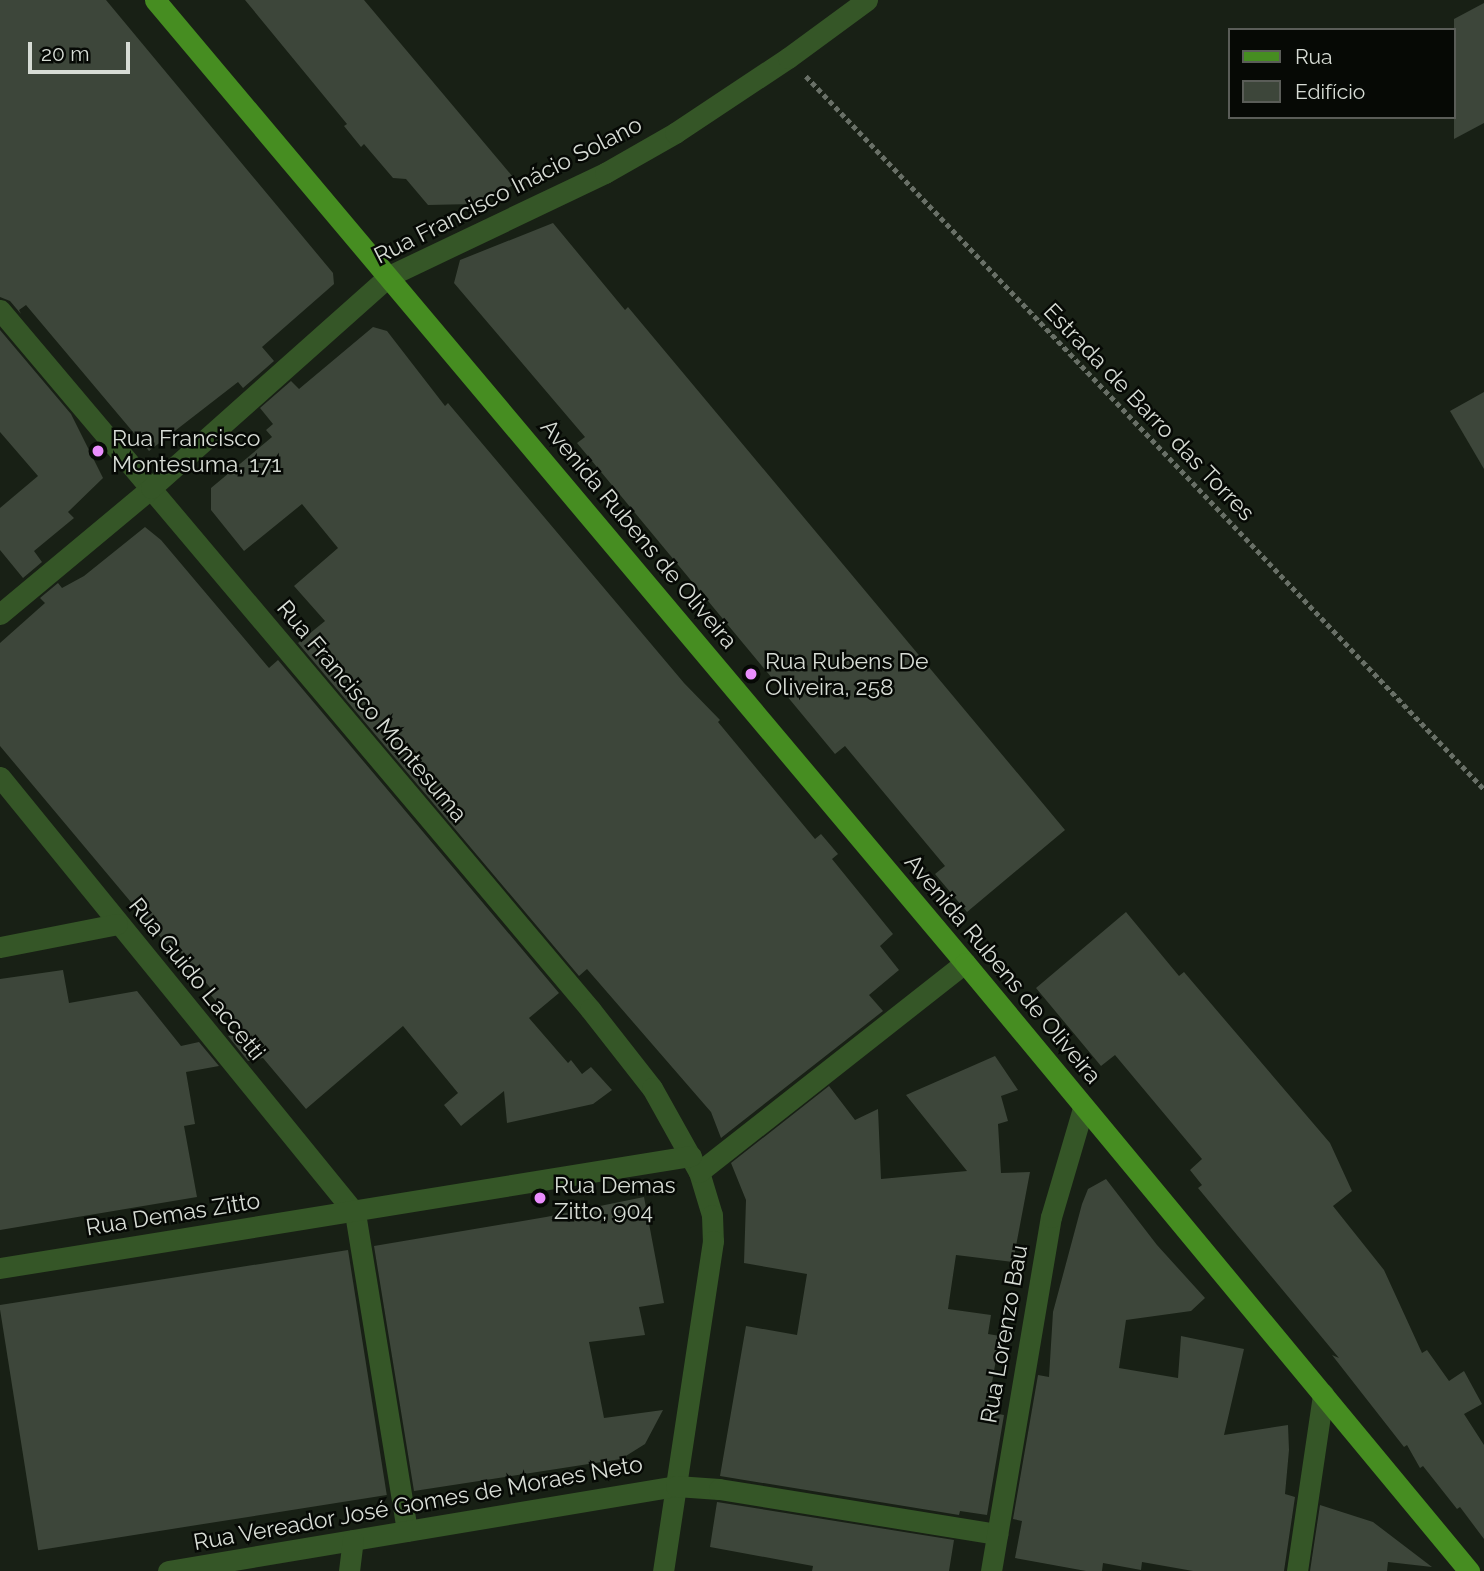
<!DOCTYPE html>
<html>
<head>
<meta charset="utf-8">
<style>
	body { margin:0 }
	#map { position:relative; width:1484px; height:1571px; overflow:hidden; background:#182015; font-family:Raleway,sans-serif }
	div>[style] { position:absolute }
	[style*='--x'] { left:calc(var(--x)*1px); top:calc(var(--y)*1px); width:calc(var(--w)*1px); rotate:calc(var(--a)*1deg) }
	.building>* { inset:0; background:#3d463a; transform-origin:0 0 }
	.path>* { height:4.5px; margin-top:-2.25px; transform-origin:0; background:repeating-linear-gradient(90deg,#697067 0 5px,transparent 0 8.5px) }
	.minor>* { height:21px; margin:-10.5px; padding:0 10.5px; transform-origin:10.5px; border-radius:10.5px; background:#355627 }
	.major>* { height:21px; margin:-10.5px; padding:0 10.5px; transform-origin:10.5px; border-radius:10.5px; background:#468d21 }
	.dots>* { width:19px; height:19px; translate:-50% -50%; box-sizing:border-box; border:4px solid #060905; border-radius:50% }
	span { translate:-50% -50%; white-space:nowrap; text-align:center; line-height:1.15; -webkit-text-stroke:5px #060905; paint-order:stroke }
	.street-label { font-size:23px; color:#d7dcd5 }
	.poi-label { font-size:23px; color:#d7dcd5 }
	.left { translate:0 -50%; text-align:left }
	.legend { position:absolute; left:1228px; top:28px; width:228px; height:91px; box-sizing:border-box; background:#060905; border:2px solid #5a5d58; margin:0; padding:9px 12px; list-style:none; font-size:21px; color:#d7dcd5 }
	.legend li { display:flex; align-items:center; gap:14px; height:35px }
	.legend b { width:35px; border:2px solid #5a5d58 }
	.scale { position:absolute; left:28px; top:42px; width:102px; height:32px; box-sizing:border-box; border:4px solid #d7dcd5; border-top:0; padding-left:9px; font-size:21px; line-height:24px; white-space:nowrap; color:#d7dcd5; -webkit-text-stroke:5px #060905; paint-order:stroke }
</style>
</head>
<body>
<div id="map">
	<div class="building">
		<div style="clip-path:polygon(0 0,106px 0,333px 273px,334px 284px,262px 347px,274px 361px,243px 388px,238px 382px,149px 451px,26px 305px,19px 310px,21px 314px,10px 301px,0 297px)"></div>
		<div style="clip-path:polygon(245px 0,364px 0,518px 183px,473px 204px,428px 205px,406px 179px,393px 178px,364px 144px,361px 147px,344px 126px,347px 124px)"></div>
		<div style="clip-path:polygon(1484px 3px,1484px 123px,1454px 139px,1454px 19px)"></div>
		<div style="clip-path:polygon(553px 223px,625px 310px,628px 307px,1065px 830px,967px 912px,935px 874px,945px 866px,845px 746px,835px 754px,577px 443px,585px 437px,454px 283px,460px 260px)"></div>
		<div style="clip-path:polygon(373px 327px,387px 331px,445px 406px,448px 403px,684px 683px,720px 720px,718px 722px,815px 839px,821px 834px,838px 854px,832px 859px,893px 934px,880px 946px,899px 970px,869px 995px,883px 1011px,721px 1138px,711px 1112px,587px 969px,579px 976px,298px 643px,325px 621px,294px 586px,338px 548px,302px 504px,244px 551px,211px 510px,211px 488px,272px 437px,266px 430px,273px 424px,260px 408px,291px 381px,299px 389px)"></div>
		<div style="clip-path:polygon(0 330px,71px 414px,103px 478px,68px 512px,74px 518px,34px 551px,42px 562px,23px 578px,0 550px,0 508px,38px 476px,0 432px)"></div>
		<div style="clip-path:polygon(1484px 392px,1484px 469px,1450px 411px)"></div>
		<div style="clip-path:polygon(145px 527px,161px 540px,269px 668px,278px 660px,559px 993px,529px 1018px,568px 1063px,571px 1060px,582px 1074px,591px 1067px,612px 1090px,593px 1104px,507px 1123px,504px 1091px,461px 1126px,444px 1105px,458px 1093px,403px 1026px,306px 1109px,263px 1058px,248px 1061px,228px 1036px,242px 1033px,210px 994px,213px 991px,178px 949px,174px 953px,156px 932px,0 746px,0 643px,45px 603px,40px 598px,58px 583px,62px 588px,84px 576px)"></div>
		<div style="clip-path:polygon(1126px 912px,1179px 976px,1184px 972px,1330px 1143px,1352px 1191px,1333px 1206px,1384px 1270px,1422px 1353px,1427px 1350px,1449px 1381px,1464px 1371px,1482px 1404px,1464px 1414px,1484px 1445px,1484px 1539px,1460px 1507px,1457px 1509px,1423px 1466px,1420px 1468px,1407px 1445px,1404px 1447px,1332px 1355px,1339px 1358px,1198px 1188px,1202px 1185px,1190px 1170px,1202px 1159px,1115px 1055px,1101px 1066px,1036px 988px)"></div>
		<div style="clip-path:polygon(63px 970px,69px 1003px,137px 991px,181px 1046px,199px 1042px,219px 1066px,186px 1072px,195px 1124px,184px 1126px,197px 1197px,0 1230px,0 979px)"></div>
		<div style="clip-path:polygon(995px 1056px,1018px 1090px,1001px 1096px,1008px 1121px,998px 1124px,1001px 1173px,1030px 1172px,1013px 1262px,956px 1255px,948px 1309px,991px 1315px,988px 1334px,1000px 1336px,987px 1412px,1004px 1415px,987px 1515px,960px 1511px,959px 1515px,720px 1476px,746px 1326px,797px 1335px,807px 1274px,744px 1263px,746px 1200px,731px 1163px,829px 1086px,855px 1120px,878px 1109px,881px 1179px,967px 1171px,906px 1095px)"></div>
		<div style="clip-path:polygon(1106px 1179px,1157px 1245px,1205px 1298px,1191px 1311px,1126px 1320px,1119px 1368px,1178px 1378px,1181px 1336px,1244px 1349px,1224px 1435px,1288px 1425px,1289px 1450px,1285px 1494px,1295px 1497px,1284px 1571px,1193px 1571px,1142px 1562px,1141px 1570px,1103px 1563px,1102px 1571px,1086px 1571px,1015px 1558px,1022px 1521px,1013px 1519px,1038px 1375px,1049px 1377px,1053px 1312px,1082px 1204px,1088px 1189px)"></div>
		<div style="clip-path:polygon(644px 1197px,664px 1303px,639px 1307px,645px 1335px,589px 1342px,604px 1418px,663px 1410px,645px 1444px,621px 1459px,414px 1491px,374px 1246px,546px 1217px)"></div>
		<div style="left:348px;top:1250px;width:248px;height:353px;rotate:81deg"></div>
		<div style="clip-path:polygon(717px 1502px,954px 1540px,949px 1571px,812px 1571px,813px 1566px,710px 1547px)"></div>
		<div style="clip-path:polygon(1320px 1505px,1373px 1522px,1432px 1567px,1388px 1562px,1387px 1571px,1310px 1571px)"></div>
	</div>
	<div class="path">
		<div style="--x:806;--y:76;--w:984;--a:46.44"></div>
	</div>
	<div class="minor">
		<div style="--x:0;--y:310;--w:915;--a:49.83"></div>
		<div style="--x:590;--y:1009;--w:100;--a:51.9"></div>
		<div style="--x:652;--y:1088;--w:96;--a:60.8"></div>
		<div style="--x:699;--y:1172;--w:45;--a:73.2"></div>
		<div style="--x:712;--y:1215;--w:26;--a:88"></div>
		<div style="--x:713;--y:1241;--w:334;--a:98.6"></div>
		<div style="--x:0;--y:614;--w:197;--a:-39.8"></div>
		<div style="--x:151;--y:488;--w:319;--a:-41.7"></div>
		<div style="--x:389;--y:276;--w:239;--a:-25.5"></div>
		<div style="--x:605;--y:173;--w:81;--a:-29.7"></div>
		<div style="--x:675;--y:133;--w:136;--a:-33.6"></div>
		<div style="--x:788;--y:58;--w:98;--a:-36.3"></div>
		<div style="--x:0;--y:777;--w:562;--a:50.85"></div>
		<div style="--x:355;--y:1213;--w:322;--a:80.7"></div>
		<div style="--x:0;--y:947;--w:119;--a:-11.1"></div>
		<div style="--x:699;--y:1172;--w:338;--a:-38.2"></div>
		<div style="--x:0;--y:1268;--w:700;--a:-9.21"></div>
		<div style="--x:168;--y:1571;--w:515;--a:-9.5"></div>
		<div style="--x:676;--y:1486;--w:43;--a:4"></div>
		<div style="--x:719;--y:1489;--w:282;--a:9.2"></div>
		<div style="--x:349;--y:1571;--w:31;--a:-83"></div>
		<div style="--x:991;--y:1571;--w:359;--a:-80.4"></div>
		<div style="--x:1051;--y:1217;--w:114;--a:-73.6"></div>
		<div style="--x:1297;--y:1571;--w:179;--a:-81.6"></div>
	</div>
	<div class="major">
		<div style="--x:155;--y:0;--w:1258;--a:49.93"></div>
		<div style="--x:965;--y:963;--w:790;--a:50.34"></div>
	</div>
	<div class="dots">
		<div style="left:98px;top:451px;background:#ea8dfd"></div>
		<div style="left:751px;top:674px;background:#ea8dfd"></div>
		<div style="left:540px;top:1198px;background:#ea8dfd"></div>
	</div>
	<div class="street-label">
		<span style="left:508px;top:190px;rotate:-27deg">Rua Francisco Inácio Solano</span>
		<span style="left:1149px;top:412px;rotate:46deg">Estrada de Barro das Torres</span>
		<span style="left:639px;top:534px;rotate:50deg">Avenida Rubens de Oliveira</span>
		<span style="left:372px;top:711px;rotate:50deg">Rua Francisco Montesuma</span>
		<span style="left:1003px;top:969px;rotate:50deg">Avenida Rubens de Oliveira</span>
		<span style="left:197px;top:979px;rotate:51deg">Rua Guido Laccetti</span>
		<span style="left:173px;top:1214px;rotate:-9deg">Rua Demas Zitto</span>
		<span style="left:1004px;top:1334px;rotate:-80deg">Rua Lorenzo Bau</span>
		<span style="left:418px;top:1503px;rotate:-10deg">Rua Vereador José Gomes de Moraes Neto</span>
	</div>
	<div class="poi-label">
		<span class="left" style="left:112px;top:451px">Rua Francisco<br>Montesuma, 171</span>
		<span class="left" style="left:765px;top:674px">Rua Rubens De<br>Oliveira, 258</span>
		<span class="left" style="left:554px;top:1198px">Rua Demas<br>Zitto, 904</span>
	</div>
	<ul class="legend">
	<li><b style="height:9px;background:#468d21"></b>Rua</li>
	<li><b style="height:19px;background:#3d463a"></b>Edifício</li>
	</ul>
	<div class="scale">20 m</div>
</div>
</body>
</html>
